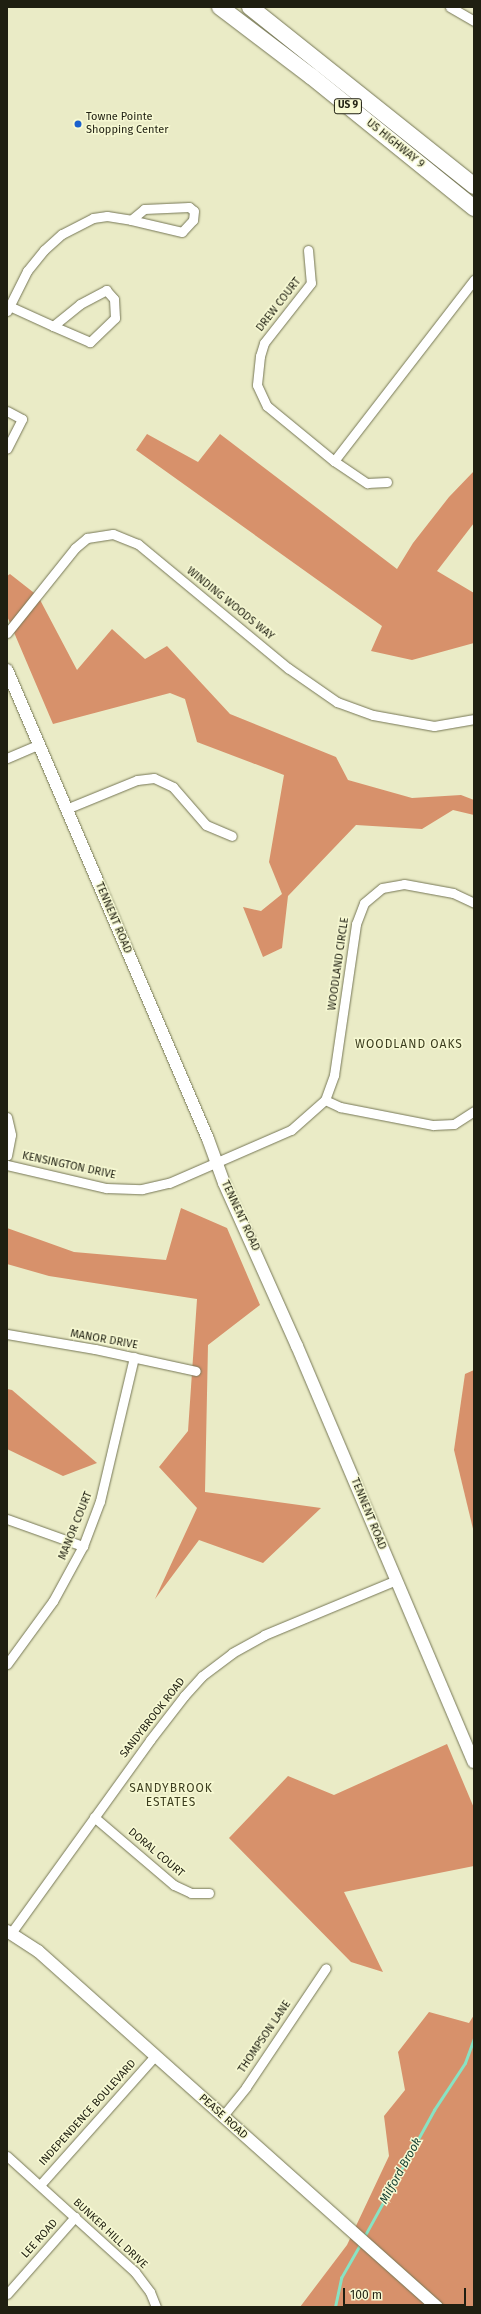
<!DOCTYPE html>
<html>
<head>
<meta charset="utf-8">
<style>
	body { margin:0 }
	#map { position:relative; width:481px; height:2314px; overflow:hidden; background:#eaebc6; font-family:"Fira Sans",sans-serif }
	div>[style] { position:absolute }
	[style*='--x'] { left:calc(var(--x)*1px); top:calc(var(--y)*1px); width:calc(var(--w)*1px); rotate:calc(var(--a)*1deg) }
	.forest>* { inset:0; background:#d7916b }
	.stream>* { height:2.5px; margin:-1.25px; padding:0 1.25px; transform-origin:1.25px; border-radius:1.25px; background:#88e3c3 }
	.roads { filter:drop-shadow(0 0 1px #767756) drop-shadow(0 0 1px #767756) }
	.street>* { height:9px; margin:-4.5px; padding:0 4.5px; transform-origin:4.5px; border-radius:4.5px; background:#fff }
	.secondary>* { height:12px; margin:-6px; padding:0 6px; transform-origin:6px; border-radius:6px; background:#fff }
	.highway>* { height:16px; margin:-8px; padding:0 8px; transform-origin:8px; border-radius:8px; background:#fff }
	.dots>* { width:11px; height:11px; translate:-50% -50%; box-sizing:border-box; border:2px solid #f7f9d3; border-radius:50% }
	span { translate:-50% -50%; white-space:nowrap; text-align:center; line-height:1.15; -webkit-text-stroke:3px #f7f9d3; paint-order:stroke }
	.shield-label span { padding:1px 3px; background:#f7f9d3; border:1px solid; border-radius:3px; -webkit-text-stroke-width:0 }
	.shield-label { font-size:10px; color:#1f1f11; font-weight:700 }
	.poi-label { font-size:11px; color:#1f1f11 }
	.left { translate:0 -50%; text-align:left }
	.street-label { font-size:11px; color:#1f1f11 }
	.neighbourhood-label { font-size:12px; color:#3c3d1e; letter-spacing:1px }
	.water-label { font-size:12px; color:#123c2f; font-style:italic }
	.frame { position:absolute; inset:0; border:8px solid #1f1f11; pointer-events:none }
	.scale { position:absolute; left:343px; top:2288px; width:123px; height:18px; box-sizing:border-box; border:2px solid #1f1f11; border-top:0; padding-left:5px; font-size:12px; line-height:14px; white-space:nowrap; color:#1f1f11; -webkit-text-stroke:3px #f7f9d3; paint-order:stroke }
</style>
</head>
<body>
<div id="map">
	<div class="forest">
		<div style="clip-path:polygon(147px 434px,198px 462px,220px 434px,397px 569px,413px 543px,449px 497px,474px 471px,474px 523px,437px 571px,474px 593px,474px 643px,412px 660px,371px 651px,382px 626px,136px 450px)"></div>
		<div style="clip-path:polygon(10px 574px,38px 596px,77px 670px,112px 629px,145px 659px,167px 646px,230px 714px,336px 757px,348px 780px,412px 798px,461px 795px,474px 800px,474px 815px,453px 810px,422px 829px,356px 825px,288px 896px,282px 948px,263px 957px,243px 907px,261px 911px,282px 894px,269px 862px,284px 775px,197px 742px,185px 699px,170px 693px,53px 724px,7px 616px,7px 576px)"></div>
		<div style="clip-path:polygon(181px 1208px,227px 1228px,260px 1305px,208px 1345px,205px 1492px,321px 1508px,263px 1563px,199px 1540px,155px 1599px,197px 1508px,159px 1467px,188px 1431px,197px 1299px,49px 1276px,7px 1264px,7px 1228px,74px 1252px,166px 1260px)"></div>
		<div style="clip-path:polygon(474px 1370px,474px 1533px,454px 1450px,465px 1374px)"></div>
		<div style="clip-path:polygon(7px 1389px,12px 1390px,97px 1463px,63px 1476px,7px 1449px)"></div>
		<div style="clip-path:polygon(447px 1744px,474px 1808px,474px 1866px,344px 1892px,383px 1972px,351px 1962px,229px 1838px,288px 1776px,334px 1795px)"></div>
		<div style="clip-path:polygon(429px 2012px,469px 2023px,474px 2015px,474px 2307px,300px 2307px,347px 2245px,389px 2156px,384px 2116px,405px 2090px,398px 2052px)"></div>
	</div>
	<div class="stream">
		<div style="--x:364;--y:2237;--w:145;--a:-61.1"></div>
		<div style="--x:434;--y:2110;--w:56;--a:-56.6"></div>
		<div style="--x:465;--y:2063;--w:27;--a:-70"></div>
		<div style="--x:335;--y:2307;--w:30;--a:-78"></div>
		<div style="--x:341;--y:2278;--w:40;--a:-60.3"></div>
	</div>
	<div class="roads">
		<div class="street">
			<div style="--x:450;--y:7;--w:28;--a:30"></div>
			<div style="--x:189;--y:207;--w:6;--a:39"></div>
			<div style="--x:194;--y:211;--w:9;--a:96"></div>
			<div style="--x:193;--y:220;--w:16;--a:133"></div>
			<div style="--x:182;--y:232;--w:52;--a:-166.8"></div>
			<div style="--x:131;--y:220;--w:17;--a:-40"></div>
			<div style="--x:144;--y:209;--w:45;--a:-2.5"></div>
			<div style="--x:308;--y:250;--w:33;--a:85"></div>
			<div style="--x:311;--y:283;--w:76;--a:128.1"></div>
			<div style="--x:264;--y:343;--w:14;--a:107"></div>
			<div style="--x:260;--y:356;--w:29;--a:96"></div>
			<div style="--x:257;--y:385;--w:23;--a:65"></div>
			<div style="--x:267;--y:406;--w:87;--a:39.4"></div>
			<div style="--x:334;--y:461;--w:40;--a:34"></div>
			<div style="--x:367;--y:483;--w:20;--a:-3"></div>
			<div style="--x:106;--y:290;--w:12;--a:48"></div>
			<div style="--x:114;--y:299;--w:19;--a:87"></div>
			<div style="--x:115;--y:318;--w:35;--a:136"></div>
			<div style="--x:90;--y:342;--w:40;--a:-156.6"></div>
			<div style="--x:53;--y:326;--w:35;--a:-39"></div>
			<div style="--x:80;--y:304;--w:30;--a:-28"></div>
			<div style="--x:7;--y:305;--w:51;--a:24.5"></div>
			<div style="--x:7;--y:311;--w:45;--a:-63.4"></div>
			<div style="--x:27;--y:271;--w:27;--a:-51"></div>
			<div style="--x:44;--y:250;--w:24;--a:-42"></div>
			<div style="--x:62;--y:234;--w:35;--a:-27"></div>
			<div style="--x:93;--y:218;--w:14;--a:-8"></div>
			<div style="--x:107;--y:216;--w:24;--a:9"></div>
			<div style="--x:7;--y:411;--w:17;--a:28"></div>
			<div style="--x:22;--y:419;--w:33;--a:117"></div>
			<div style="--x:334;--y:461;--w:229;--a:-52.3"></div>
			<div style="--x:7;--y:633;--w:109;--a:-51.3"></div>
			<div style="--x:75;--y:548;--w:16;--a:-40"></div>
			<div style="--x:87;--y:538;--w:26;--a:-9"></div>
			<div style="--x:113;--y:534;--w:27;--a:22"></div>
			<div style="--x:138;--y:544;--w:195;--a:39.6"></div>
			<div style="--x:288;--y:668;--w:60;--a:34.8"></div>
			<div style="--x:337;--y:702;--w:38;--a:20"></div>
			<div style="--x:373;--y:715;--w:62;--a:10.2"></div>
			<div style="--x:434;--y:726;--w:41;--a:-9.9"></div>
			<div style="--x:7;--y:758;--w:34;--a:-23"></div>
			<div style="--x:66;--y:809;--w:77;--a:-22.2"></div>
			<div style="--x:137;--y:780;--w:17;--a:-7"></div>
			<div style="--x:154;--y:778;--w:21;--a:25"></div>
			<div style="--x:173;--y:787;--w:50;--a:49"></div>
			<div style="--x:206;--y:825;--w:28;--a:23"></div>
			<div style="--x:325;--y:1100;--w:17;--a:25"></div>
			<div style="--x:340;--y:1107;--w:95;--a:11"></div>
			<div style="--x:433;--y:1125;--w:21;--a:-3"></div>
			<div style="--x:454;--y:1124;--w:24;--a:-33"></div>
			<div style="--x:7;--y:1117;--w:18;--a:77"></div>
			<div style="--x:11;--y:1135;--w:21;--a:101"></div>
			<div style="--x:7;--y:1165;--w:102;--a:13.1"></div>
			<div style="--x:106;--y:1188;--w:36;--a:2"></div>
			<div style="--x:142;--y:1189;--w:28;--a:-13"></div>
			<div style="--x:169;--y:1183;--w:133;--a:-23.5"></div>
			<div style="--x:291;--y:1130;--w:45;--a:-41.4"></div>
			<div style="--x:325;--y:1100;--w:27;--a:-70"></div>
			<div style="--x:334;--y:1075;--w:153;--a:-81.7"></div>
			<div style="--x:356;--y:924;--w:22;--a:-69"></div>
			<div style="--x:364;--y:903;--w:23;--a:-40"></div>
			<div style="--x:382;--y:888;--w:22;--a:-10"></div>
			<div style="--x:404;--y:884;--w:50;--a:10.4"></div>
			<div style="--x:453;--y:893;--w:23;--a:25"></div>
			<div style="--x:7;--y:1334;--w:89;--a:9.7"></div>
			<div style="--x:95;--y:1349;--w:103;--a:12.3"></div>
			<div style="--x:7;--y:1519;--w:81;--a:19.6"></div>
			<div style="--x:7;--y:1664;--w:78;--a:-53.9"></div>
			<div style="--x:53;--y:1601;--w:63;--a:-61.4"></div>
			<div style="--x:83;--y:1546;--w:48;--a:-69.3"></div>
			<div style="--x:100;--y:1501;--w:148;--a:-76.7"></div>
			<div style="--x:94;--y:1817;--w:105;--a:40.4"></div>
			<div style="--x:174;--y:1885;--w:19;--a:25"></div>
			<div style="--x:191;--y:1893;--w:18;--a:0"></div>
			<div style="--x:11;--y:1933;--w:238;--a:-54.2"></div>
			<div style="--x:150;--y:1740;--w:56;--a:-52.3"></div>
			<div style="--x:184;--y:1696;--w:27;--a:-48"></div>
			<div style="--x:202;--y:1676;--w:38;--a:-37"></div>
			<div style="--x:232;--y:1653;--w:37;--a:-29"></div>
			<div style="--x:264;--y:1635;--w:143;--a:-22.6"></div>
			<div style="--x:222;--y:2117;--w:38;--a:-51"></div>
			<div style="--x:246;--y:2087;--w:143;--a:-56.1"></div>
			<div style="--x:7;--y:2156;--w:173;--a:42.2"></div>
			<div style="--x:135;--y:2272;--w:25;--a:53"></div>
			<div style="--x:150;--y:2292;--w:16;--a:68"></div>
			<div style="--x:40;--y:2185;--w:173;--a:-48.3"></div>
			<div style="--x:7;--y:2294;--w:103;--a:-48.6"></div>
		</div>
		<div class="secondary">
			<div style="--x:7;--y:670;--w:510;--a:66.8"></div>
			<div style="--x:208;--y:1139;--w:47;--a:70"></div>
			<div style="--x:224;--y:1183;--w:179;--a:65.9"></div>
			<div style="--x:297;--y:1346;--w:452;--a:67"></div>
			<div style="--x:7;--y:1931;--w:37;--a:33"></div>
			<div style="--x:38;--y:1951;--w:535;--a:41.74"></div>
		</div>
		<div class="highway">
			<div style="--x:220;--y:7;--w:114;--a:37.2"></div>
			<div style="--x:311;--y:76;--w:210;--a:39"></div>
			<div style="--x:250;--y:7;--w:287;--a:38.6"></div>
		</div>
	</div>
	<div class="dots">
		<div style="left:78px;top:124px;background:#1b61cd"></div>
	</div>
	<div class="shield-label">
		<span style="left:348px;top:106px">US 9</span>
	</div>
	<div class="poi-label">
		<span class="left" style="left:86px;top:124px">Towne Pointe<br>Shopping Center</span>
	</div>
	<div class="street-label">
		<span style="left:395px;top:144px;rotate:39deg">US HIGHWAY 9</span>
		<span style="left:279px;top:305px;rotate:-52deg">DREW COURT</span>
		<span style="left:230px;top:604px;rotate:39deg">WINDING WOODS WAY</span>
		<span style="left:113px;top:918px;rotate:67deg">TENNENT ROAD</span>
		<span style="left:339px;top:964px;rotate:-82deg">WOODLAND CIRCLE</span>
		<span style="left:69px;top:1166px;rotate:12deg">KENSINGTON DRIVE</span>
		<span style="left:240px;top:1216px;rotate:65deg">TENNENT ROAD</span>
		<span style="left:104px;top:1340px;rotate:10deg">MANOR DRIVE</span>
		<span style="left:368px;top:1514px;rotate:68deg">TENNENT ROAD</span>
		<span style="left:76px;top:1526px;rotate:-68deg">MANOR COURT</span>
		<span style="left:153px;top:1718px;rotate:-52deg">SANDYBROOK ROAD</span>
		<span style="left:156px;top:1853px;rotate:40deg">DORAL COURT</span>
		<span style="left:265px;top:2037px;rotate:-56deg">THOMPSON LANE</span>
		<span style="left:88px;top:2113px;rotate:-48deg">INDEPENDENCE BOULEVARD</span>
		<span style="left:223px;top:2117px;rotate:42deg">PEASE ROAD</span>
		<span style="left:110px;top:2234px;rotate:43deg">BUNKER HILL DRIVE</span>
		<span style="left:40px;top:2239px;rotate:-48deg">LEE ROAD</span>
	</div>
	<div class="neighbourhood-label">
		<span style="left:409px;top:1045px">WOODLAND OAKS</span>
		<span style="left:171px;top:1796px">SANDYBROOK<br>ESTATES</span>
	</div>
	<div class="water-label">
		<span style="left:401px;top:2171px;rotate:-61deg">Milford Brook</span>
	</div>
	<div class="frame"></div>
	<div class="scale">100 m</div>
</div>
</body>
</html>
